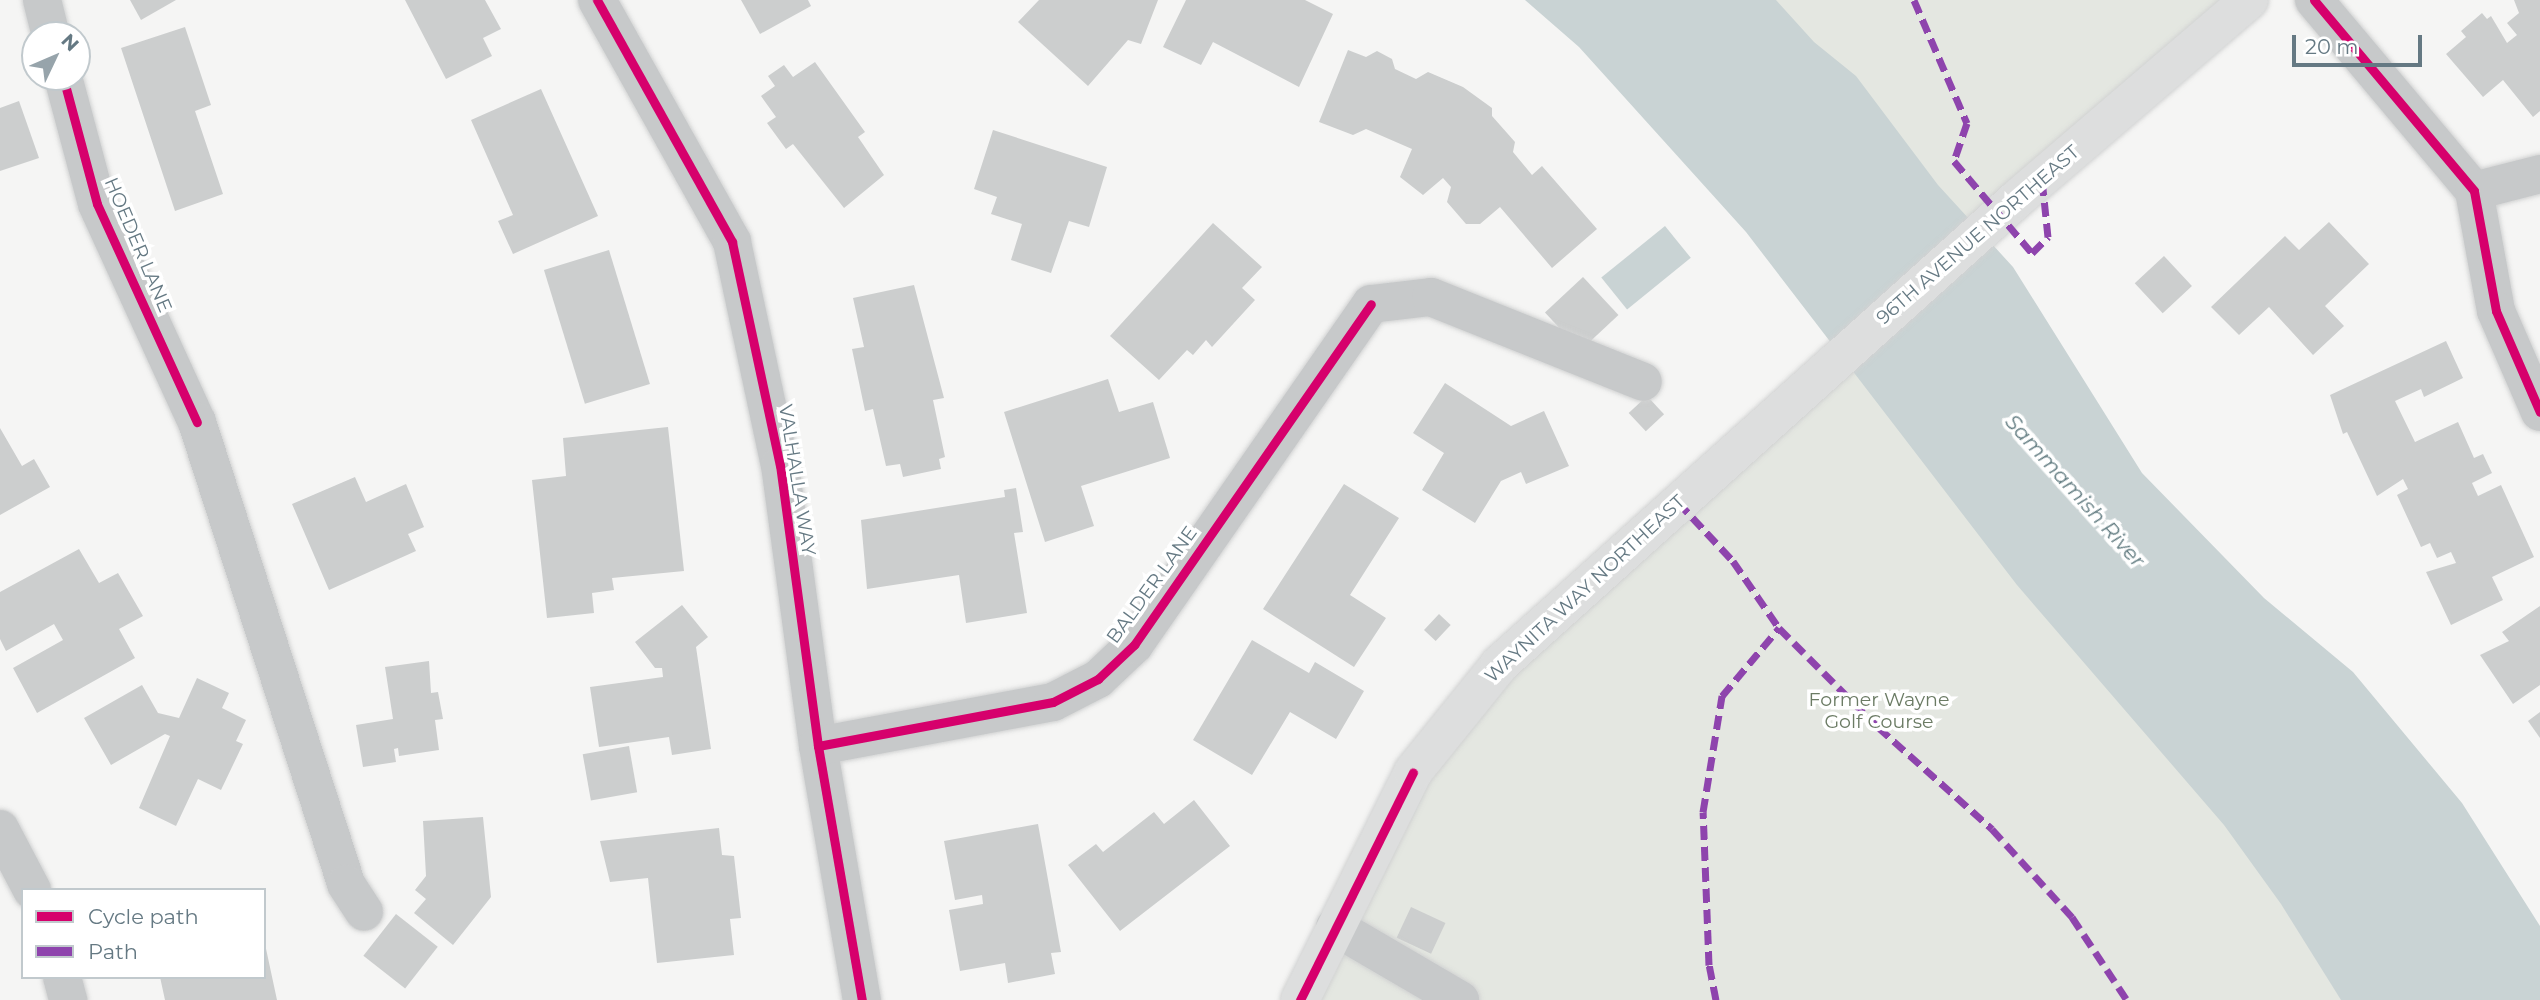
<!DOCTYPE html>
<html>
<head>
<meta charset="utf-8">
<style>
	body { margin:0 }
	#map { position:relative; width:2540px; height:1000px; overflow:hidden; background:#f5f5f4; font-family:Montserrat,sans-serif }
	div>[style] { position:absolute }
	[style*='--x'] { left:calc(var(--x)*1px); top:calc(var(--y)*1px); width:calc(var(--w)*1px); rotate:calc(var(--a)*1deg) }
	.green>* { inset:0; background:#e4e7e1 }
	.water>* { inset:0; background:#c9d3d4; transform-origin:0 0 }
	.building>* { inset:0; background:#cccece; transform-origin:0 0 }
	.roads { filter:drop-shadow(0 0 2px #d1d2d2) drop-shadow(0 0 2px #d1d2d2) }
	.minor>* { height:38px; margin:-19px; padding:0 19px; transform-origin:19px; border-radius:19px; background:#c7c9ca }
	.major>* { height:38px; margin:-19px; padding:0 19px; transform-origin:19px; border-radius:19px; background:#dddede }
	.quiet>* { height:7px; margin-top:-3.5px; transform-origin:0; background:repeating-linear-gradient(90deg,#8e44ad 0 14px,transparent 0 21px) }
	.cycleway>* { height:9px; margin:-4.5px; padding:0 4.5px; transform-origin:4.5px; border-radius:4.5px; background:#d6006c }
	span { translate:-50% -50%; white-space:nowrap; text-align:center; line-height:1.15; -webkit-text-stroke:7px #fff; paint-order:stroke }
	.street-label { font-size:19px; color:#657983 }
	.park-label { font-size:19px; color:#6b7b64 }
	.water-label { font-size:21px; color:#617b80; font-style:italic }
	.legend { position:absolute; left:21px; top:888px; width:245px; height:91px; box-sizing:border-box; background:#fff; border:2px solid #c1c9cd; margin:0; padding:9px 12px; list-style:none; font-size:21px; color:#657983 }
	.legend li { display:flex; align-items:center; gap:14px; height:35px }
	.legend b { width:35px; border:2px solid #c1c9cd }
	.north { position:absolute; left:21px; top:21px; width:70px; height:70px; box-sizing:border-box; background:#fff; border:2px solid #c1c9cd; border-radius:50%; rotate:46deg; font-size:19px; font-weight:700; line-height:28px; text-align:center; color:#657983 }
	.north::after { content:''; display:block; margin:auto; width:24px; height:32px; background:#97a4ab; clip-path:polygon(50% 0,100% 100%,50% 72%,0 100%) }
	.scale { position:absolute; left:2292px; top:35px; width:130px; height:32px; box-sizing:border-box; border:4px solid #657983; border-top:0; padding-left:9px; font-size:21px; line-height:24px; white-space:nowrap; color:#657983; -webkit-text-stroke:5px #fff; paint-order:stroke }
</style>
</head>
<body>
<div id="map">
	<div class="green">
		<div style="clip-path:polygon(1611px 0,2240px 0,1922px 303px)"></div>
		<div style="clip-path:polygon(1917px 310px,2495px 1000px,1300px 1000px,1335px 927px,1500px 664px)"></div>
	</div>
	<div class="water">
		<div style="clip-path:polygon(1525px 0,1776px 0,1814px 42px,1856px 76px,1938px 185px,2013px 267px,2142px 473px,2264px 598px,2353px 672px,2462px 803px,2540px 926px,2540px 1000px,2341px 1000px,2281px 904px,2224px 825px,2017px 585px,1746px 232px,1579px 47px)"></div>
		<div style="left:1665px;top:226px;width:41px;height:82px;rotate:51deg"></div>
	</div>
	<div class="building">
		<div style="clip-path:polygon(130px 0,176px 0,141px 20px)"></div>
		<div style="clip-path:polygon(405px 0,485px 0,501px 29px,483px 38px,492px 56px,446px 79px)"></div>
		<div style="clip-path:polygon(741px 0,808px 0,811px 6px,760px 34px)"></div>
		<div style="clip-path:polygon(1039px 0,1158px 0,1141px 44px,1128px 40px,1088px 86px,1018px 22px)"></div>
		<div style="clip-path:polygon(1186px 0,1305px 0,1333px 14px,1299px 87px,1213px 42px,1201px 65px,1163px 47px)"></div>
		<div style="clip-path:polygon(2514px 0,2540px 0,2540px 111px,2533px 117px,2503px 80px,2483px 97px,2446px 54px,2466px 37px,2461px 31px,2482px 13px,2487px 19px,2491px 16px,2507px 43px,2517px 35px,2507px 23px,2519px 13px)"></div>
		<div style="clip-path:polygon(185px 27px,211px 105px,195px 111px,223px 194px,175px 211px,121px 48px)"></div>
		<div style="clip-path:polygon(1348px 50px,1366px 57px,1377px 51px,1392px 59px,1395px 69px,1416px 79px,1428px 72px,1463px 87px,1492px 108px,1492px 116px,1515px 142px,1513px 152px,1532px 175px,1542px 166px,1597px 229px,1552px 268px,1500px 207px,1480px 224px,1466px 224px,1447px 202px,1451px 187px,1443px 178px,1423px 195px,1400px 177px,1412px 149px,1366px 129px,1353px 135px,1319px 122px)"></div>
		<div style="clip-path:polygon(815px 62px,865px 132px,858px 137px,884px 175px,844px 208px,793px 144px,786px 149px,767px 123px,776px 117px,761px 96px,775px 86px,768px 76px,784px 65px,793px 77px)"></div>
		<div style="clip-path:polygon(541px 89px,598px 216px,513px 254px,498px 221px,513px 215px,471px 120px)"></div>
		<div style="clip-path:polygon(19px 101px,39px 158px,0 171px,0 108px)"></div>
		<div style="clip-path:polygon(993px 130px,1107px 167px,1089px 227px,1069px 221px,1051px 273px,1011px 260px,1022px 224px,991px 214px,997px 197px,974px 189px)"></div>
		<div style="clip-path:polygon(2329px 222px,2369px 264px,2325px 306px,2344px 326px,2313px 355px,2269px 307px,2239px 335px,2211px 307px,2285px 236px,2299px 250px)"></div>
		<div style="clip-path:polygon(1213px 223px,1262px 267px,1242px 288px,1255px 300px,1212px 347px,1206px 340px,1193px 355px,1187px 350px,1159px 380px,1110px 336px)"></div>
		<div style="left:609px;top:250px;width:140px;height:68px;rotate:73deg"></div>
		<div style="left:2164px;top:256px;width:41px;height:40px;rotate:47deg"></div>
		<div style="left:1583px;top:277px;width:52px;height:52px;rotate:47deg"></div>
		<div style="clip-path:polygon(914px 285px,944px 398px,933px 400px,945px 457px,939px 459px,941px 469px,903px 477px,900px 464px,886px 466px,873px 409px,865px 411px,852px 349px,864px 347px,853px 298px)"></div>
		<div style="clip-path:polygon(2446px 341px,2463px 378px,2424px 397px,2421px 389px,2395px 401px,2415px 442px,2458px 422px,2474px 458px,2483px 454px,2492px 473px,2472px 483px,2478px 496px,2501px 485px,2534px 557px,2492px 577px,2503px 600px,2451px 625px,2426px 572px,2456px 563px,2451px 552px,2437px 558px,2430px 543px,2421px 547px,2397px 495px,2408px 489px,2403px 479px,2377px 496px,2347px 432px,2343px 434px,2330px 395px)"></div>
		<div style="clip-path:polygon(1108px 379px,1119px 412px,1153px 402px,1170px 458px,1081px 486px,1094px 526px,1045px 542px,1004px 412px)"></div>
		<div style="clip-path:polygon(1445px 383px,1511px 426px,1544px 411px,1569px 466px,1526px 484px,1521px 472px,1501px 481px,1475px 523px,1422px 490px,1444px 453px,1413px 433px)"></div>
		<div style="left:1647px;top:396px;width:25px;height:25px;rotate:47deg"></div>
		<div style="clip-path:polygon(668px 427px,684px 571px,612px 578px,614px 590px,592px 593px,594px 613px,547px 618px,532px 480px,566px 476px,563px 438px)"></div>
		<div style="clip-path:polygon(0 428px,22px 466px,34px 459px,50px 487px,0 515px)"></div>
		<div style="clip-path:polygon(355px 477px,366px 502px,406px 484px,424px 527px,408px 534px,416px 551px,329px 590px,292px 504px)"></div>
		<div style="clip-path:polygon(1344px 484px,1399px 518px,1350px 595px,1386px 618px,1354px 667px,1263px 609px)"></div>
		<div style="clip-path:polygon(1016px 488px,1023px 532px,1014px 533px,1027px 613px,966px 623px,959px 575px,867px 589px,861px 520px,1005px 497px,1004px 490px)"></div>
		<div style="clip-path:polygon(79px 549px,99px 583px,118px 573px,143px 616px,119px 629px,135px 658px,37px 713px,13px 668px,63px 640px,54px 624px,6px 651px,0 639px,0 592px)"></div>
		<div style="clip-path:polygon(682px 605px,708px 637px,696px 647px,711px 749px,672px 755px,669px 737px,599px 747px,590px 687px,663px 677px,662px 668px,655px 668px,635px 642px)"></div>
		<div style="clip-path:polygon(2540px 606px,2540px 685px,2513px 704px,2480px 655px,2509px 641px,2502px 632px)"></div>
		<div style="left:1439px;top:614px;width:16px;height:22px;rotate:43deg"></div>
		<div style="clip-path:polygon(1252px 640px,1309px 673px,1315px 662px,1364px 691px,1336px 739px,1290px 712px,1252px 775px,1193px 740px)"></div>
		<div style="clip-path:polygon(429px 661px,431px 693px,438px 692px,443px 719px,435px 720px,439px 750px,399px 756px,398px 748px,394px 749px,396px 762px,363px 767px,356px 725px,393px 719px,385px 667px)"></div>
		<div style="clip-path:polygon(197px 678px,229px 693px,222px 708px,246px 720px,236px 741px,243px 744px,221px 790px,198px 779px,176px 826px,139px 808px,170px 736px,165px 734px,111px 765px,84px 718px,142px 685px,158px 713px,179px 718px)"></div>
		<div style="clip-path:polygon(2540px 712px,2540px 738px,2528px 721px)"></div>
		<div style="left:629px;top:746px;width:47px;height:47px;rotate:80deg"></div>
		<div style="clip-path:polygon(1194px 800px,1230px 846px,1120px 931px,1068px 865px,1096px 844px,1103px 852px,1154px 812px,1164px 824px)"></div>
		<div style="clip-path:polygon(483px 817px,491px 897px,453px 945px,414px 913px,426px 899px,415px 890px,426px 876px,423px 821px)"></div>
		<div style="clip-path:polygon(1038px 824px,1061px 952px,1051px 953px,1055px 974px,1008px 983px,1005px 963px,960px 971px,949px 910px,983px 904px,982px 895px,955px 900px,944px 841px)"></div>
		<div style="clip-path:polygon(719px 828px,722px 855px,734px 856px,741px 918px,730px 919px,734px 955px,657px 963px,648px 878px,610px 882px,600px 841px)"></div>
		<div style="left:1411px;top:907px;width:38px;height:34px;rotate:25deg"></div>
		<div style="left:396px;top:914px;width:53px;height:53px;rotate:38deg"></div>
		<div style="clip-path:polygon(265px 944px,277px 1000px,165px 1000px,160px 977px,264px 977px)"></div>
	</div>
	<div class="roads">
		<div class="minor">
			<div style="--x:42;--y:0;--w:36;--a:76"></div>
			<div style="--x:597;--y:0;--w:277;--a:60.8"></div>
			<div style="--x:732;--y:242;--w:228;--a:77.9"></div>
			<div style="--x:780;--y:465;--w:284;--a:82.3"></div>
			<div style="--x:818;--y:746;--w:258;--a:80.2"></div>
			<div style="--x:2314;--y:0;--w:249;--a:50"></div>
			<div style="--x:2474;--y:191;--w:122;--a:79.6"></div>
			<div style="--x:2496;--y:311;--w:110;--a:66.5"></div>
			<div style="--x:63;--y:77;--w:131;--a:75"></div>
			<div style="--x:97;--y:204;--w:240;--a:65.4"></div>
			<div style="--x:197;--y:422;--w:485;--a:72.1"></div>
			<div style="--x:346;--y:884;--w:33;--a:57"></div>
			<div style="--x:2474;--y:191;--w:68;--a:-14.4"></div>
			<div style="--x:818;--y:746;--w:239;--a:-10.6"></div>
			<div style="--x:1053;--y:702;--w:51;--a:-27.1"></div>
			<div style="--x:1098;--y:679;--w:50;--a:-43.4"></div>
			<div style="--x:1134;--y:645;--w:415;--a:-55.2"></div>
			<div style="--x:1371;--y:304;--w:60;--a:-6.7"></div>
			<div style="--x:1431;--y:297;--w:228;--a:21.8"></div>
			<div style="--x:0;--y:829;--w:69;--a:62.3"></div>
			<div style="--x:1335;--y:927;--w:145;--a:30.3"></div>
			<div style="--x:62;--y:977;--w:24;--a:75"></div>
		</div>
		<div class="major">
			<div style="--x:1300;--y:1000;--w:254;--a:-63.6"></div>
			<div style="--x:1413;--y:772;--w:139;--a:-51.1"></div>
			<div style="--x:1500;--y:664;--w:697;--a:-41.97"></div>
			<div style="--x:2018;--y:198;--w:304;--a:-40.6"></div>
		</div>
	</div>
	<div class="quiet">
		<div style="--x:1914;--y:0;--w:134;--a:66.7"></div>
		<div style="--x:1967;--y:123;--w:40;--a:108.9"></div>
		<div style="--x:1954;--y:161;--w:121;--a:49.7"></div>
		<div style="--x:2032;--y:253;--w:23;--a:-45"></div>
		<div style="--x:2048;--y:237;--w:58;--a:-95.9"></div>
		<div style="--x:1678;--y:502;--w:81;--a:47"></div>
		<div style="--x:1733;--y:561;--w:81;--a:55.5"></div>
		<div style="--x:1779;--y:628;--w:140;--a:45"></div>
		<div style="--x:1878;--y:727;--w:153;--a:41.8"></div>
		<div style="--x:1992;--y:829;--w:119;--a:47.7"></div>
		<div style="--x:2072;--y:917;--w:100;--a:56.5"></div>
		<div style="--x:1716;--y:1000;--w:36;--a:-101"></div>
		<div style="--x:1709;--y:965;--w:153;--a:-92.2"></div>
		<div style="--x:1703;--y:812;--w:118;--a:-80.7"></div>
		<div style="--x:1722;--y:696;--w:89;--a:-50"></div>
	</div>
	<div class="cycleway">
		<div style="--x:597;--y:0;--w:277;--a:60.8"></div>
		<div style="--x:732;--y:242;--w:228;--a:77.9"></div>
		<div style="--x:780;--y:465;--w:284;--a:82.3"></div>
		<div style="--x:818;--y:746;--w:258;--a:80.2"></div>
		<div style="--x:2314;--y:0;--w:249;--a:50"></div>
		<div style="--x:2474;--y:191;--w:122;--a:79.6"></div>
		<div style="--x:2496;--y:311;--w:110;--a:66.5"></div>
		<div style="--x:63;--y:77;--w:131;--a:75"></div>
		<div style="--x:97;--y:204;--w:240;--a:65.4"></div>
		<div style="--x:818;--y:746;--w:239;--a:-10.6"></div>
		<div style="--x:1053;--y:702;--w:51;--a:-27.1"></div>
		<div style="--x:1098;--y:679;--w:50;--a:-43.4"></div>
		<div style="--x:1134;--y:645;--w:415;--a:-55.2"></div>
		<div style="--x:1300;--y:1000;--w:254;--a:-63.6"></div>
	</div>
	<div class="street-label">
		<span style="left:1978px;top:235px;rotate:-41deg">96TH AVENUE NORTHEAST</span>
		<span style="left:138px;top:245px;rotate:67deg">HOEDER LANE</span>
		<span style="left:797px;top:480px;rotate:81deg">VALHALLA WAY</span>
		<span style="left:1152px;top:585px;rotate:-54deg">BALDER LANE</span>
		<span style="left:1585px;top:589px;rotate:-43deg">WAYNITA WAY NORTHEAST</span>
	</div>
	<div class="park-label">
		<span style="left:1879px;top:711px">Former Wayne<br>Golf Course</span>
	</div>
	<div class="water-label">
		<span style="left:2075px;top:491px;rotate:48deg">Sammamish River</span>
	</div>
	<ul class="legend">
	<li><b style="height:9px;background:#d6006c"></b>Cycle path</li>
	<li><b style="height:9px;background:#8e44ad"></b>Path</li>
	</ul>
	<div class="north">N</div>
	<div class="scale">20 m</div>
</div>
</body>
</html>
